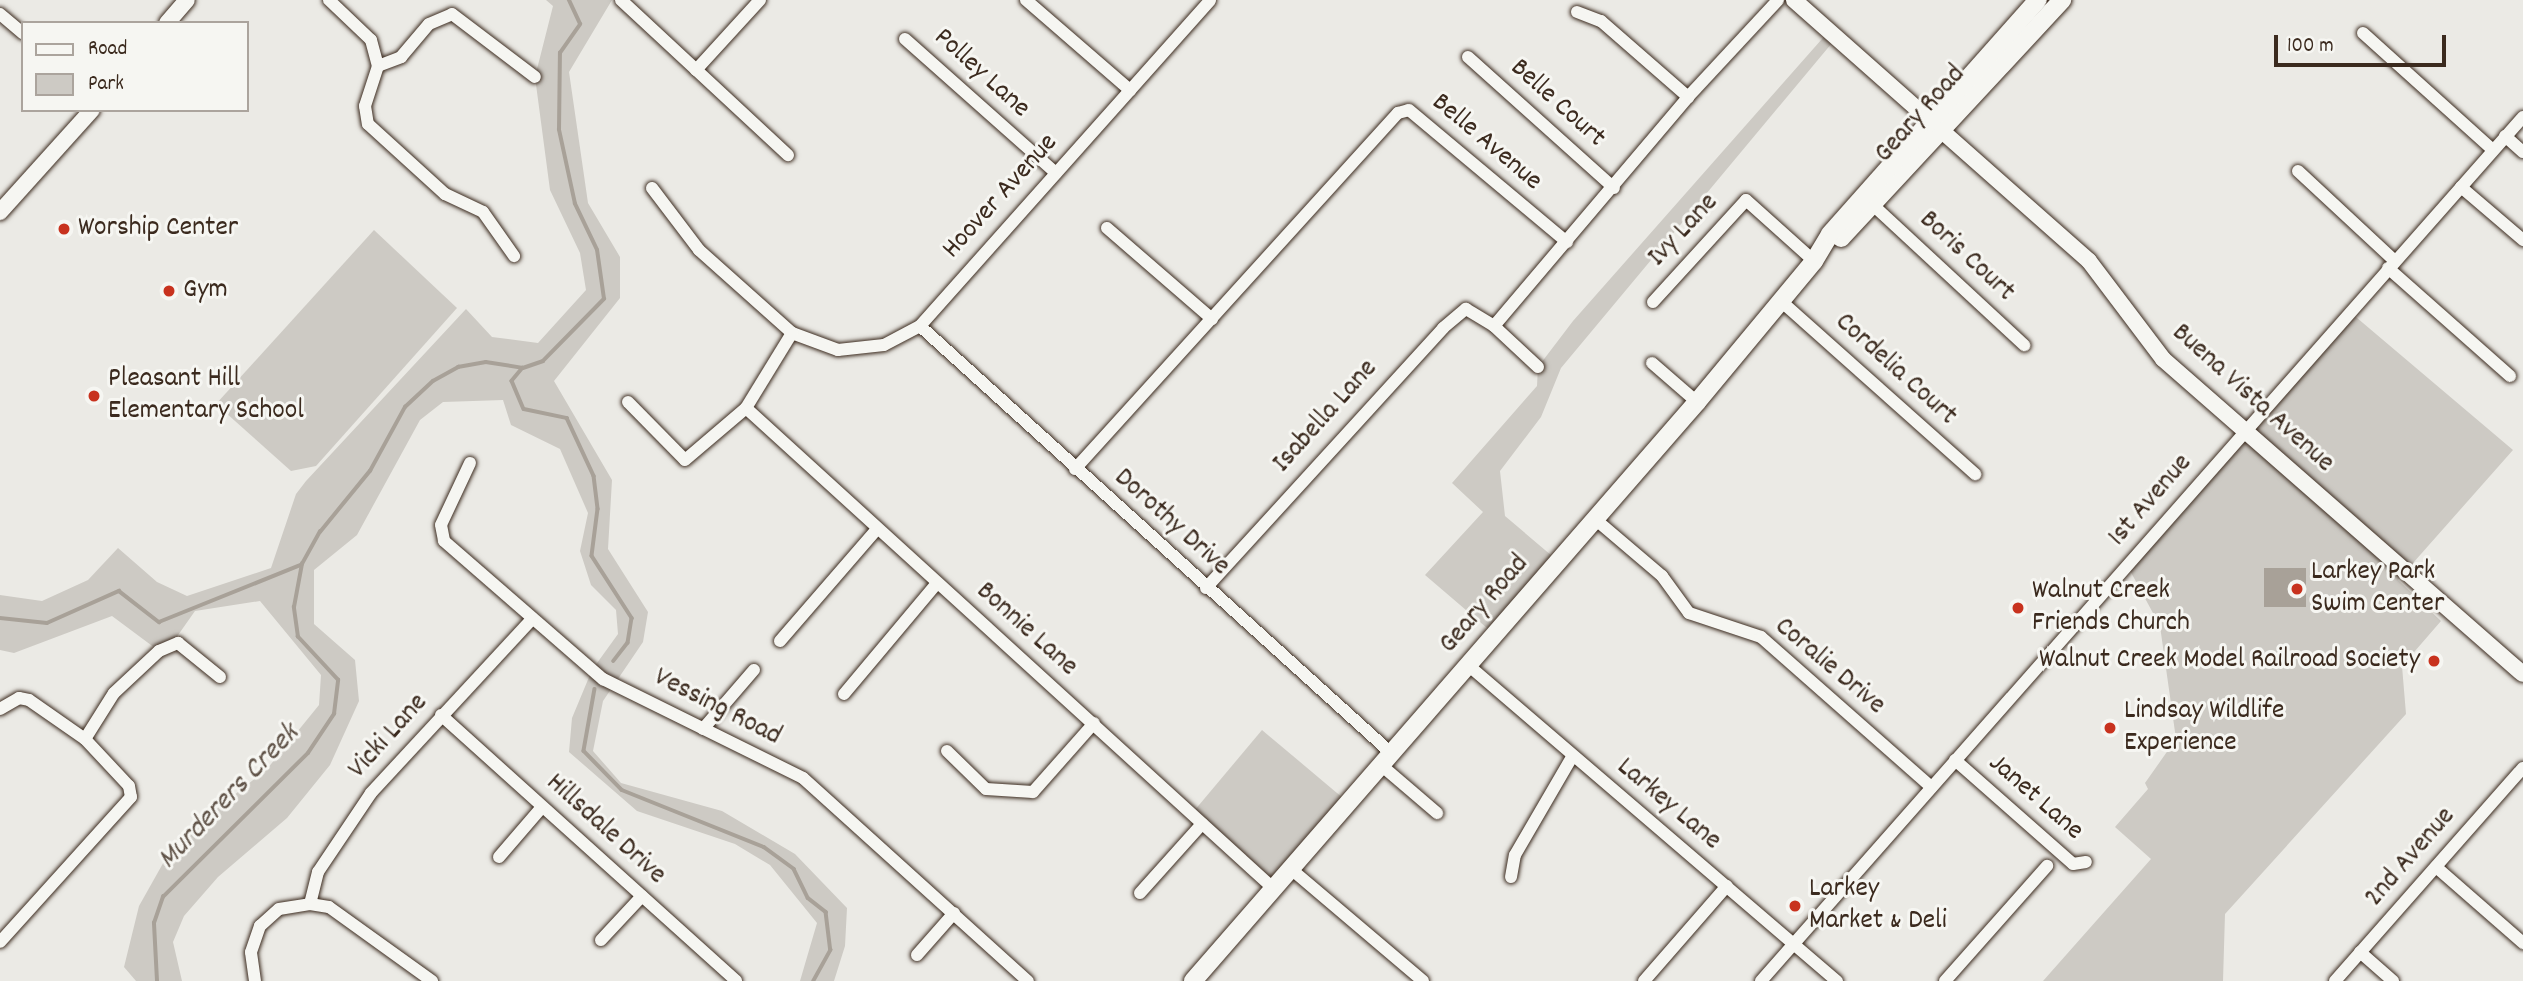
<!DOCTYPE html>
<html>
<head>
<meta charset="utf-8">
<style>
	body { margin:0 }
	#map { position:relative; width:2523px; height:981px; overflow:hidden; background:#ebeae5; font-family:Dekko,sans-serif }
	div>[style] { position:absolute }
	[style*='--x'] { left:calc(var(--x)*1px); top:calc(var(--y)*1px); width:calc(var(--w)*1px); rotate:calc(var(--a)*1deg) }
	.green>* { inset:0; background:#cdcac4; transform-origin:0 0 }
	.water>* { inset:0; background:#a8a198; transform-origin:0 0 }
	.stream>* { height:3.5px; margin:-1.75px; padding:0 1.75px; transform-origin:1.75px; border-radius:1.75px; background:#a8a198 }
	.roads { filter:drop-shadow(0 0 2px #3b2a1e) drop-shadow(0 0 2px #3b2a1e) }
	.minor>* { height:12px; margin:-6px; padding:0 6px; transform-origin:6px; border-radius:6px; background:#f6f6f2 }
	.tertiary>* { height:16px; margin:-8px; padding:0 8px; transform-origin:8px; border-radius:8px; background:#f6f6f2 }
	.secondary>* { height:18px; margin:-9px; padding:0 9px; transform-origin:9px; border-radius:9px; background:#f6f6f2 }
	.dots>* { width:19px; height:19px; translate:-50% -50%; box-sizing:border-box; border:4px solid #f6f6f2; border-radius:50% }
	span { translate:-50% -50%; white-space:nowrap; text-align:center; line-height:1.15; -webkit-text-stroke:6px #f6f6f2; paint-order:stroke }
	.street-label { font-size:28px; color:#3b2a1e }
	.poi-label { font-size:28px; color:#3b2a1e }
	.left { translate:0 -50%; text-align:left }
	.right { translate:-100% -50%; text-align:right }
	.water-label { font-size:30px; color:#615449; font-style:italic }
	.legend { position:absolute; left:21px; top:21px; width:228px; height:91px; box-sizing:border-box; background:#f6f6f2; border:2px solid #aba49d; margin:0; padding:9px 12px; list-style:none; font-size:21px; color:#3b2a1e }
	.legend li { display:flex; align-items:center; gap:14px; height:35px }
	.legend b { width:35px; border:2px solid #aba49d }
	.scale { position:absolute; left:2274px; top:35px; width:172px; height:32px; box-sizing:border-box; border:4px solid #3b2a1e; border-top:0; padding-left:9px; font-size:21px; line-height:24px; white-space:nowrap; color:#3b2a1e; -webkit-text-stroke:5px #f6f6f2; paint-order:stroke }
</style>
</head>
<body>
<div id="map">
	<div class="green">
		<div style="clip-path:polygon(546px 0,612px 0,569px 72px,588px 203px,620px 257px,620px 298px,554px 381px,612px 480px,608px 549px,648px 612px,643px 642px,603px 701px,593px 751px,621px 783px,722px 811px,795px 854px,847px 908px,845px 946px,834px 981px,800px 981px,817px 923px,770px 865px,735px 844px,637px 811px,569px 752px,572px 718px,592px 670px,618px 634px,616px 610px,591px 585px,580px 551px,588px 513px,560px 449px,511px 425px,503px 400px,443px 402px,420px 420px,357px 535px,314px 570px,314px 624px,355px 660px,359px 701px,330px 765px,287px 818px,218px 877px,184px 916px,173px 942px,182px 981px,136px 981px,124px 967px,139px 906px,175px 842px,267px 769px,319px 705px,321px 675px,260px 601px,195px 611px,176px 638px,159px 651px,112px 616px,14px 653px,0 650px,0 595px,42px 601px,88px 580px,118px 548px,157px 582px,187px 596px,271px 568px,296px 494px,306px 481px,466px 309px,492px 337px,538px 343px,586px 290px,580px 253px,550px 190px,535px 77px,553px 6px)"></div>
		<div style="clip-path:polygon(1829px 31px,1837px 37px,1561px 368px,1541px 417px,1500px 471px,1505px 516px,1558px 561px,1494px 634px,1425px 575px,1483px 512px,1452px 483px,1537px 386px,1538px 367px,1573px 321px)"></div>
		<div style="clip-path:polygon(374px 230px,457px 308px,316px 466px,291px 471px,216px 404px)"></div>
		<div style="clip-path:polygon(2350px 312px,2513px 450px,2398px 580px,2441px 621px,2402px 666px,2406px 714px,2225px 914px,2223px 981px,2043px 981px,2151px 859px,2115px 827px,2148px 789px,2145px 783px,2176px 739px,2160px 626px,2127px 565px)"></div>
		<div style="left:1262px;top:730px;width:113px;height:110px;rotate:40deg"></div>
	</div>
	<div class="water">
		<div style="left:2264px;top:568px;width:42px;height:39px"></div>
	</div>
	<div class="stream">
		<div style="--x:523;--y:368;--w:17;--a:130"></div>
		<div style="--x:512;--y:381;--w:30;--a:67"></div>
		<div style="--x:524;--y:409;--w:44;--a:11.8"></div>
		<div style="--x:567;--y:418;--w:64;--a:65"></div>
		<div style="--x:594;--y:476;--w:33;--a:83"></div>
		<div style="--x:598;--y:509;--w:47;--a:97.3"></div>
		<div style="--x:592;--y:556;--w:74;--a:57.2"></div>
		<div style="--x:632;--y:618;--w:25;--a:99"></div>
		<div style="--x:628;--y:643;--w:23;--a:128"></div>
		<div style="--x:0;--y:618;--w:47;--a:6.1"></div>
		<div style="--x:47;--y:623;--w:79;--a:-24"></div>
		<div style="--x:119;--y:591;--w:51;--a:37.8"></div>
		<div style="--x:159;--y:622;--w:153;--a:-21.9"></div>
		<div style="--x:595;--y:689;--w:63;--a:100.1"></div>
		<div style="--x:584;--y:751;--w:54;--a:45.7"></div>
		<div style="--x:622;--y:790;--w:153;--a:21.9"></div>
		<div style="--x:764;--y:847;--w:37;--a:36"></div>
		<div style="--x:794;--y:869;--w:32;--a:64"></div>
		<div style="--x:808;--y:898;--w:23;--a:38"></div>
		<div style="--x:826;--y:912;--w:38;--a:83"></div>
		<div style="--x:831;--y:950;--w:35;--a:119"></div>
		<div style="--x:157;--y:981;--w:58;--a:-93"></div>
		<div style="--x:154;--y:923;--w:28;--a:-71"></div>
		<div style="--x:163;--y:897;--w:204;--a:-44.8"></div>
		<div style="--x:308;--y:753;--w:47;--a:-56.3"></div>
		<div style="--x:334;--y:714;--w:34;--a:-83"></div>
		<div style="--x:338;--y:680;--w:59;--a:-132.9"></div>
		<div style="--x:298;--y:637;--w:30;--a:-98"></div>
		<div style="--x:294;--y:607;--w:44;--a:-79.5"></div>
		<div style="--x:302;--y:564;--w:37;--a:-61"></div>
		<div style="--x:320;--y:532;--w:79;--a:-50.7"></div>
		<div style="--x:370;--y:471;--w:73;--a:-61.3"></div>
		<div style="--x:405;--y:407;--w:38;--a:-43"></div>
		<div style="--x:433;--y:381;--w:29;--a:-29"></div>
		<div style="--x:458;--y:367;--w:28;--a:-10"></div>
		<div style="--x:486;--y:362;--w:37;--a:9"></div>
		<div style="--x:523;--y:368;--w:21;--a:-19"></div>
		<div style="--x:543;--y:361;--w:87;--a:-45.5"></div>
		<div style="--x:604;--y:299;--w:49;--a:-98.1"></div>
		<div style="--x:597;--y:250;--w:51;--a:-115.6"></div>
		<div style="--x:575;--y:204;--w:76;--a:-102.2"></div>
		<div style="--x:559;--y:130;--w:77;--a:-89.3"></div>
		<div style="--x:560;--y:53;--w:35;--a:-55"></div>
		<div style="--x:580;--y:24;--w:26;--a:-115"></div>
	</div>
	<div class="roads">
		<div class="minor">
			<div style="--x:329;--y:0;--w:58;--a:43.6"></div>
			<div style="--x:371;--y:40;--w:27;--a:75"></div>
			<div style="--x:378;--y:66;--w:42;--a:108"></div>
			<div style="--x:365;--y:106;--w:18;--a:81"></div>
			<div style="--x:368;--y:124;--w:104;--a:42.3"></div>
			<div style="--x:445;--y:194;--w:42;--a:25.3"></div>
			<div style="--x:483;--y:212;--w:54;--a:54.8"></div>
			<div style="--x:621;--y:0;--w:228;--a:42.9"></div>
			<div style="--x:1026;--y:0;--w:138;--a:40.9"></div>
			<div style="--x:1577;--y:12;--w:26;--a:21"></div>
			<div style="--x:1601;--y:21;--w:116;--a:41.1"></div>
			<div style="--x:0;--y:14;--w:30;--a:40"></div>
			<div style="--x:2363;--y:33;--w:175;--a:42"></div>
			<div style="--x:905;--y:39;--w:202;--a:41.6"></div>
			<div style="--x:1468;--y:57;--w:196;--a:41.9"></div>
			<div style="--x:378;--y:66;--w:25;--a:-21"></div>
			<div style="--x:401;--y:57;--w:43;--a:-49.7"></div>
			<div style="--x:429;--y:24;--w:25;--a:-23"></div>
			<div style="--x:452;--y:14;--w:104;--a:37.2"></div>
			<div style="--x:696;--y:70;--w:95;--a:-47.6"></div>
			<div style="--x:2505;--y:136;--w:24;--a:42"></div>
			<div style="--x:2298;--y:171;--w:132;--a:42.9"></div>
			<div style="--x:2461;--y:187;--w:82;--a:40.5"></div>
			<div style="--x:652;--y:188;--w:78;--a:52.8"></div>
			<div style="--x:699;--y:250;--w:125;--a:41.7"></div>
			<div style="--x:792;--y:333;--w:49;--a:20.3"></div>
			<div style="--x:838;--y:350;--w:46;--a:-6.2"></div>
			<div style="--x:884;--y:345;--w:41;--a:-27.8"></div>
			<div style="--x:920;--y:326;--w:436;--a:-48.3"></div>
			<div style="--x:1874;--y:206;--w:205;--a:42.8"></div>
			<div style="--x:1107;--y:228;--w:139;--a:40.9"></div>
			<div style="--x:2388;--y:268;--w:163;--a:41.5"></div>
			<div style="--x:1653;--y:302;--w:138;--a:-47.6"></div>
			<div style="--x:1746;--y:200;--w:91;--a:41.9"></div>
			<div style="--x:1782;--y:302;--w:259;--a:41.7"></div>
			<div style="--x:920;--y:326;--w:636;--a:42.19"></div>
			<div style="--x:1652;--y:363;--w:60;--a:40.9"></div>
			<div style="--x:1538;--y:367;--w:60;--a:-137"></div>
			<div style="--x:1494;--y:326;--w:300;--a:-49.7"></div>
			<div style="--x:1688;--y:97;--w:132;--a:-47.1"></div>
			<div style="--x:628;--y:402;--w:81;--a:45.5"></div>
			<div style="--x:685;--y:460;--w:80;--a:-40.4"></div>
			<div style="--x:746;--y:408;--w:88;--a:-58.5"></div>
			<div style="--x:746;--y:408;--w:713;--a:42.33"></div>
			<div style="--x:470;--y:463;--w:68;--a:115.1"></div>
			<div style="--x:441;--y:525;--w:16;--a:79"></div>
			<div style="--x:444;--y:541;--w:211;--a:41"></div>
			<div style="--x:603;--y:679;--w:223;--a:26.3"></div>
			<div style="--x:803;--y:778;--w:303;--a:42.1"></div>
			<div style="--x:1075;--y:469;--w:481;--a:-47.8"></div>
			<div style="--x:1398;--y:113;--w:11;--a:-15"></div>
			<div style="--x:1409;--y:110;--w:206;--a:39.9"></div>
			<div style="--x:1595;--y:519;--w:88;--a:40.4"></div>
			<div style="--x:1662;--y:576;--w:46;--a:53.9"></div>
			<div style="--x:1689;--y:613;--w:76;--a:18.4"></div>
			<div style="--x:1761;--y:637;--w:227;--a:41.4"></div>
			<div style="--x:1206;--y:588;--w:352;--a:-47.6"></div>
			<div style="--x:1443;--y:328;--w:30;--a:-40"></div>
			<div style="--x:1466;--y:309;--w:33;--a:31"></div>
			<div style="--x:780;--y:641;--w:148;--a:-49.1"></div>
			<div style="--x:1468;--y:665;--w:486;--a:40.6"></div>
			<div style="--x:844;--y:694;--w:145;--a:-50"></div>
			<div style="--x:0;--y:709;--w:22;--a:-30"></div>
			<div style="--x:19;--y:698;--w:10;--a:11"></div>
			<div style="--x:29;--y:700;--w:68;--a:34.9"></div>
			<div style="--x:85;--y:739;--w:64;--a:46.9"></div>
			<div style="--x:129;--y:786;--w:11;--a:80"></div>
			<div style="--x:131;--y:797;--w:195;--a:132.1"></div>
			<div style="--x:441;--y:715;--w:397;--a:42"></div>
			<div style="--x:703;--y:729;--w:78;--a:-49.2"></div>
			<div style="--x:85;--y:739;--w:54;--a:-57.8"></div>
			<div style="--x:114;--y:693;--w:62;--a:-43"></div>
			<div style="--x:159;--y:651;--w:21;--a:-23"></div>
			<div style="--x:178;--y:643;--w:54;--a:39"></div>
			<div style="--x:947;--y:751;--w:54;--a:44.3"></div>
			<div style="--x:986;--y:789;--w:47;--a:3.7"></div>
			<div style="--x:1033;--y:792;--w:92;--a:-48.5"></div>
			<div style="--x:1955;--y:760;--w:157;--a:41.4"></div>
			<div style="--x:2073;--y:864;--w:13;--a:-9"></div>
			<div style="--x:1381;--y:765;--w:74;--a:40.6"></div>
			<div style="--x:499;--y:857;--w:66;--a:-49.3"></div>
			<div style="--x:2436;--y:867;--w:116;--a:41.1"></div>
			<div style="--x:1291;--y:869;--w:173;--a:40.3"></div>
			<div style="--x:1511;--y:877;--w:22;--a:-80"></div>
			<div style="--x:1515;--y:855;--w:113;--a:-59.8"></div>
			<div style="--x:1140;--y:893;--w:93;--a:-48.1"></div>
			<div style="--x:310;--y:904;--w:33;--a:-76"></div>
			<div style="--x:318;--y:872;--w:95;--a:-56.1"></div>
			<div style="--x:371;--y:793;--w:236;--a:-47.2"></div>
			<div style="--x:601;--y:940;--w:60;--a:-47"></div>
			<div style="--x:2360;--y:952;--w:44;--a:41.3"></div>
			<div style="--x:917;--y:955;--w:56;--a:-48.6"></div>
			<div style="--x:255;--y:981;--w:29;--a:-98"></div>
			<div style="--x:251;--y:952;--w:28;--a:-71"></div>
			<div style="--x:260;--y:926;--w:25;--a:-42"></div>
			<div style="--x:279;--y:909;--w:31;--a:-9"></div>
			<div style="--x:310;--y:904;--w:19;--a:9"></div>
			<div style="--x:329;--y:907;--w:127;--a:35.7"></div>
			<div style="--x:1644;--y:981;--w:126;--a:-48.9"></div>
			<div style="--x:1761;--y:981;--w:1152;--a:-48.59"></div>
			<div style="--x:1945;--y:981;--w:154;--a:-48.4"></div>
			<div style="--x:2335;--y:981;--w:284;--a:-48.6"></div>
		</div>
		<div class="tertiary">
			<div style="--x:1794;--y:0;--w:394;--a:41.5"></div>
			<div style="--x:2089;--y:261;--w:123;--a:52.9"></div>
			<div style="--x:2163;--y:359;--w:478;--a:41.2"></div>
			<div style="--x:167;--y:23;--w:30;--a:-49"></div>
			<div style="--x:0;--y:212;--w:137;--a:-48"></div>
		</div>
		<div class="secondary">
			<div style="--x:1841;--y:238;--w:325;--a:-47.1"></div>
			<div style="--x:1193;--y:981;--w:768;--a:-48.96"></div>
			<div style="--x:1697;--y:402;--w:183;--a:-50.3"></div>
			<div style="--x:1814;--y:261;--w:31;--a:-59"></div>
			<div style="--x:1830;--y:234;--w:313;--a:-48.4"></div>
		</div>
	</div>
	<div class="dots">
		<div style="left:64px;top:229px;background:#c8321e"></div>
		<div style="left:169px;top:291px;background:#c8321e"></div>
		<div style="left:94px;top:396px;background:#c8321e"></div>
		<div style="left:2297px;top:589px;background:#c8321e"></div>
		<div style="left:2018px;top:608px;background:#c8321e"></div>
		<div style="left:2434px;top:661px;background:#c8321e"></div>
		<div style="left:2110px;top:728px;background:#c8321e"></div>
		<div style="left:1795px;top:906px;background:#c8321e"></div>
	</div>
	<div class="street-label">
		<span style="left:981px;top:74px;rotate:42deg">Polley Lane</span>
		<span style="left:1557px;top:104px;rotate:42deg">Belle Court</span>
		<span style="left:1921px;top:115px;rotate:-48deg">Geary Road</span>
		<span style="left:1486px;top:143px;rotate:40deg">Belle Avenue</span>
		<span style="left:1001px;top:197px;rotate:-48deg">Hoover Avenue</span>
		<span style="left:1684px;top:231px;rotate:-47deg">Ivy Lane</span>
		<span style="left:1966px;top:257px;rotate:43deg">Boris Court</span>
		<span style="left:1895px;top:370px;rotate:42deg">Cordelia Court</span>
		<span style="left:2252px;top:399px;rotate:42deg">Buena Vista Avenue</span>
		<span style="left:1326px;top:417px;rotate:-48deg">Isabella Lane</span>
		<span style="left:2151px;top:501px;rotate:-49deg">1st Avenue</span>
		<span style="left:1171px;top:523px;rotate:42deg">Dorothy Drive</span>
		<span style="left:1485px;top:605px;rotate:-49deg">Geary Road</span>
		<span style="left:1026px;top:630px;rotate:42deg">Bonnie Lane</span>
		<span style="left:1829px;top:667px;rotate:40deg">Coralie Drive</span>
		<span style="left:717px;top:708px;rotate:27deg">Vessing Road</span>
		<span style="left:389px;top:737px;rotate:-48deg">Vicki Lane</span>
		<span style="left:2035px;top:798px;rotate:41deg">Janet Lane</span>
		<span style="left:1668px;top:805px;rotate:40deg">Larkey Lane</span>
		<span style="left:605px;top:830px;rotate:42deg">Hillsdale Drive</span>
		<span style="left:2411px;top:858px;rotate:-49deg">2nd Avenue</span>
	</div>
	<div class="poi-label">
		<span class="left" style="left:78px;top:229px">Worship Center</span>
		<span class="left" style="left:183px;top:291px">Gym</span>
		<span class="left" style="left:108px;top:396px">Pleasant Hill<br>Elementary School</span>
		<span class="left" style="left:2311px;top:589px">Larkey Park<br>Swim Center</span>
		<span class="left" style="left:2032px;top:608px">Walnut Creek<br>Friends Church</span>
		<span class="right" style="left:2420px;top:661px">Walnut Creek Model Railroad Society</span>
		<span class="left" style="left:2124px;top:728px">Lindsay Wildlife<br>Experience</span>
		<span class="left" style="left:1809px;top:906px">Larkey<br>Market &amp; Deli</span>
	</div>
	<div class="water-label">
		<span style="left:230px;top:798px;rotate:-46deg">Murderers Creek</span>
	</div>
	<ul class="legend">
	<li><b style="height:9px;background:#f6f6f2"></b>Road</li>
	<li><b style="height:19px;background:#cdcac4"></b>Park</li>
	</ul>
	<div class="scale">100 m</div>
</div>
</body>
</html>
